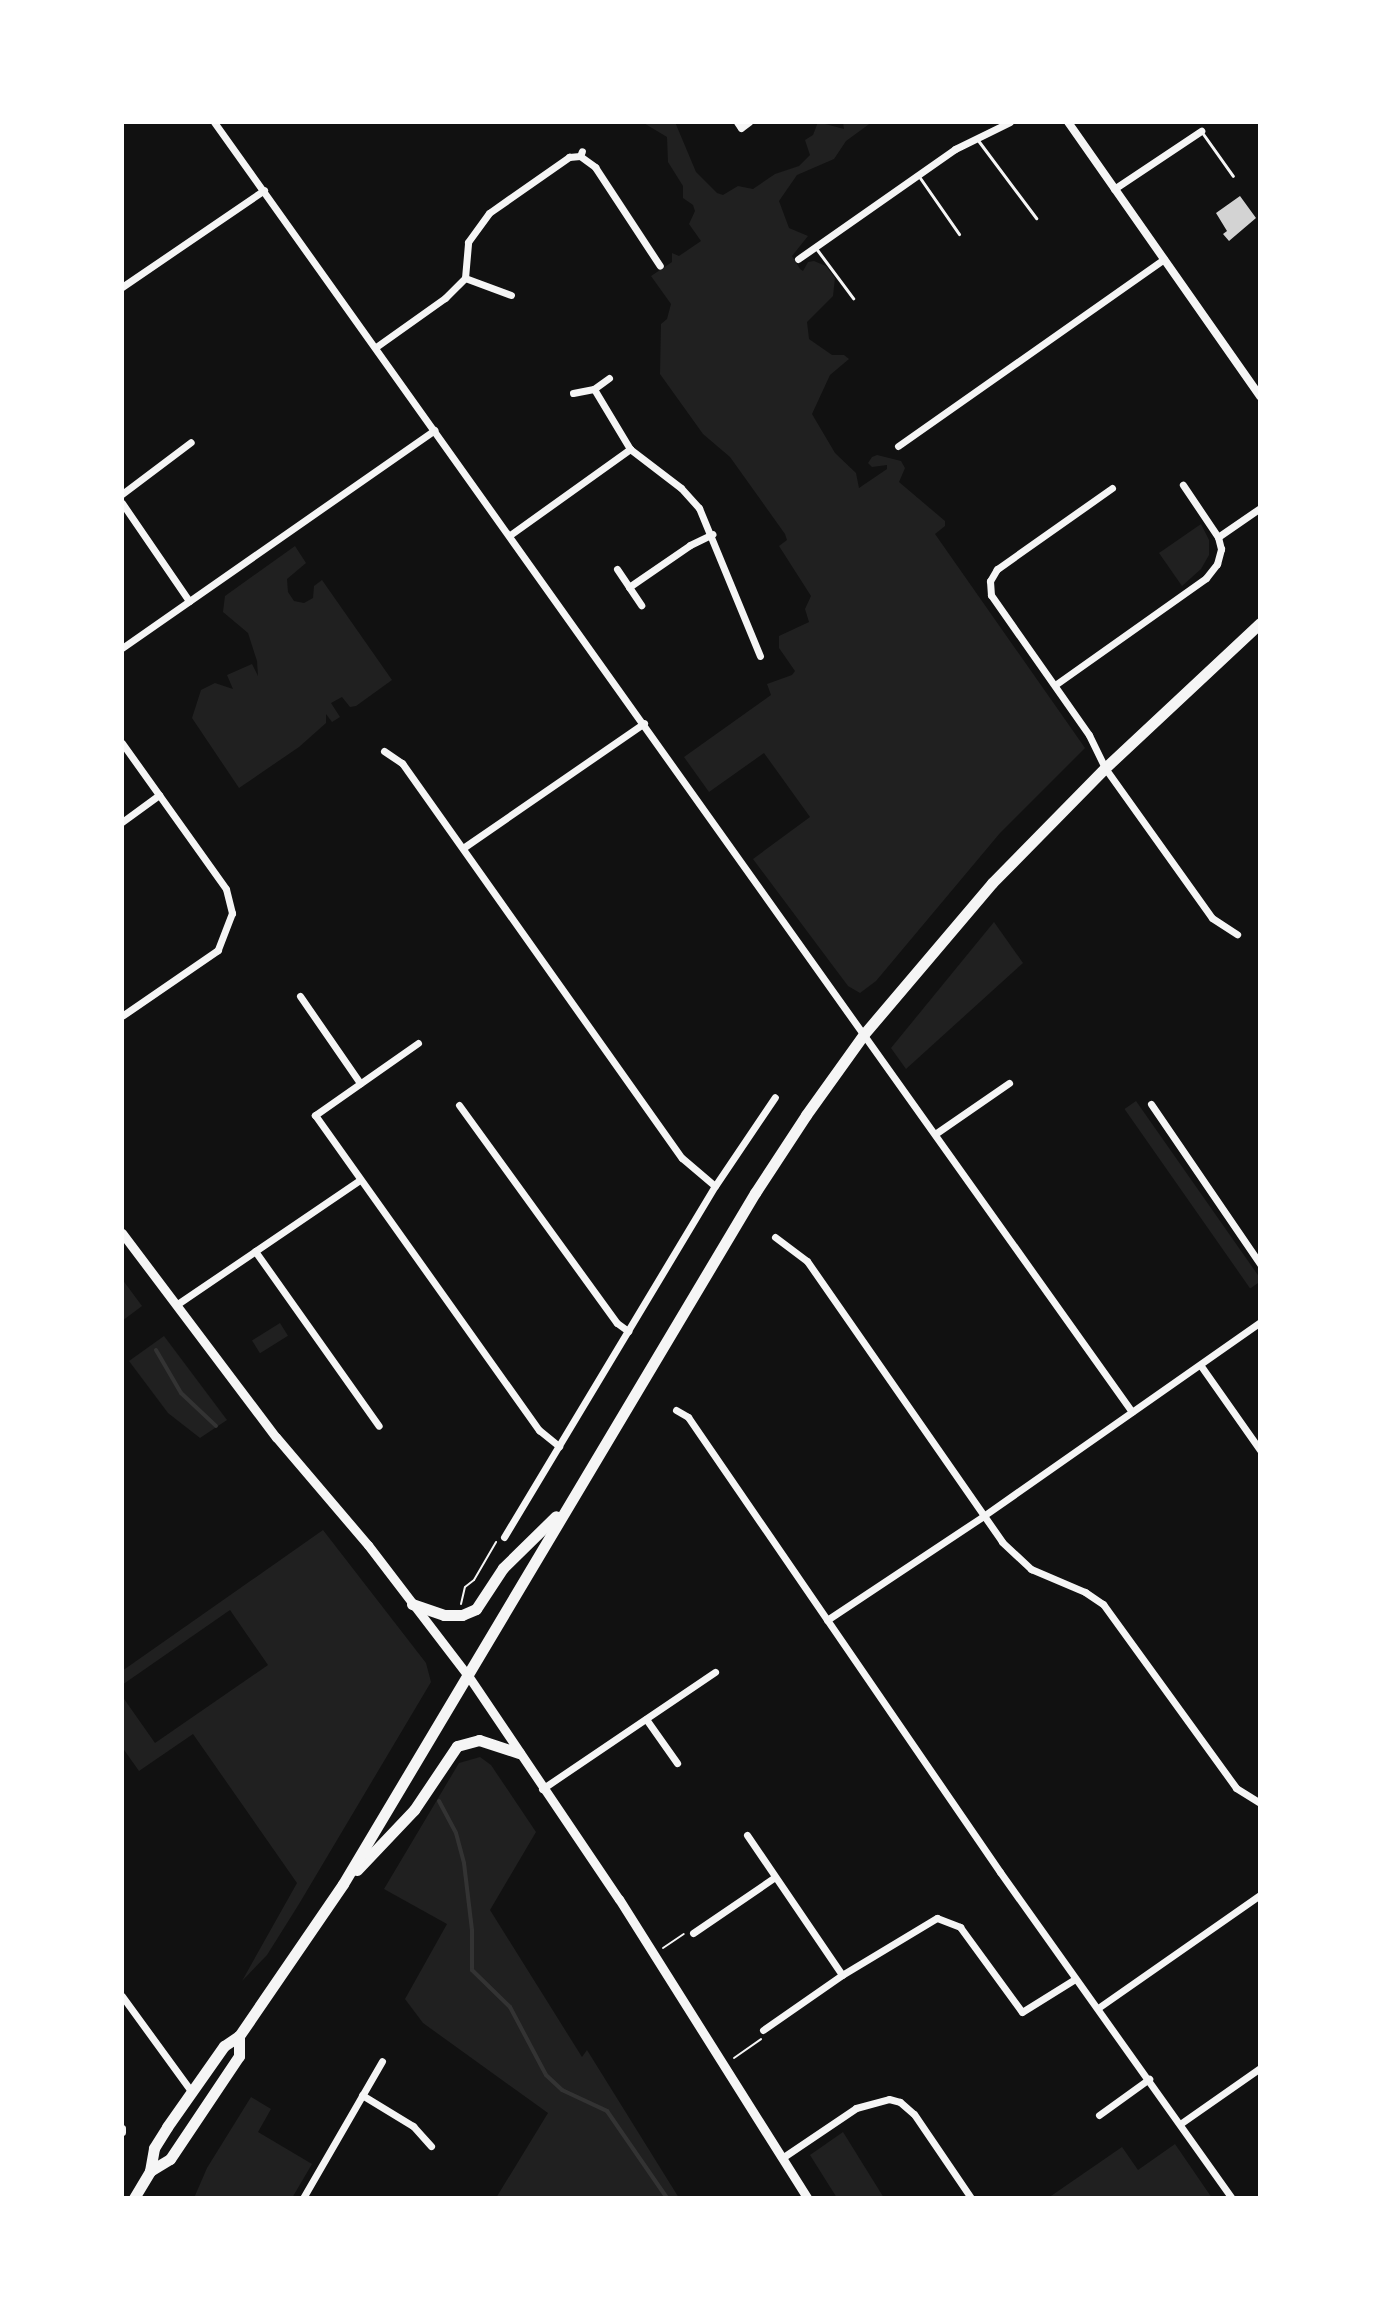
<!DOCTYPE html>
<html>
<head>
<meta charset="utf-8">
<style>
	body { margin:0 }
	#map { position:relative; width:1382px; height:2320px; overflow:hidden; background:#111; font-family:Overpass,sans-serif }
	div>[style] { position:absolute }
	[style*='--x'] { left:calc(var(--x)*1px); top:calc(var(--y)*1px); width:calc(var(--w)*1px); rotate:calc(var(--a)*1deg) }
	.green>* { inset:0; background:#202020; transform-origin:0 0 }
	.stream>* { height:4px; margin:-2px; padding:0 2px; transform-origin:2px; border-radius:2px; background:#333 }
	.building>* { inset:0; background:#d3d3d3 }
	.path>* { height:2px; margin:-1px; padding:0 1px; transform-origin:1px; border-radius:1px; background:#f5f5f5 }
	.service>* { height:3px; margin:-1.5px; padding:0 1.5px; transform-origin:1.5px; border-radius:1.5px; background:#f5f5f5 }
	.minor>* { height:7px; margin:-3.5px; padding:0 3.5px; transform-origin:3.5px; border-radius:3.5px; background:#f5f5f5 }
	.tertiary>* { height:8px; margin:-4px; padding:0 4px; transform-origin:4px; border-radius:4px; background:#f5f5f5 }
	.secondary>* { height:9px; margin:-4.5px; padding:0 4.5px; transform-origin:4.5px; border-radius:4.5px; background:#f5f5f5 }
	.primary>* { height:11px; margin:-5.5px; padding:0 5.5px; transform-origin:5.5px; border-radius:5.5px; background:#f5f5f5 }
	span { translate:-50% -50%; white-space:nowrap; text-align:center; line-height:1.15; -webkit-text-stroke:6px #fff; paint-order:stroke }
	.frame { position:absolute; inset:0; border:124px solid #fff; pointer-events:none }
</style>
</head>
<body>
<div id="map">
	<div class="green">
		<div style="clip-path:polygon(642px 122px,675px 122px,696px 172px,717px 193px,723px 195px,738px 186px,753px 189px,775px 174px,799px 166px,810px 155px,805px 140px,813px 135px,818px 122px,844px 129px,843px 122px,872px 122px,846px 141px,834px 159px,797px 175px,779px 201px,789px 228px,808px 236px,792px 256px,800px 269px,803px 271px,808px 262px,814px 261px,826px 266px,835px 278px,833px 296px,807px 322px,809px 339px,832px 355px,844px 355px,849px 359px,830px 375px,812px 414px,835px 453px,856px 473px,859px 488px,887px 469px,887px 465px,872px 467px,868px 463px,872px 457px,877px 455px,901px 461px,905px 468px,899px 482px,945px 521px,945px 526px,935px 534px,1085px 748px,1000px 833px,876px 981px,860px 993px,848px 986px,753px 859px,810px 817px,764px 753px,709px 792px,684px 757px,771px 695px,767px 684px,792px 675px,795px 671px,779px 648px,779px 636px,809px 622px,805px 609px,811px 596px,779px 546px,787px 540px,785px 534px,730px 457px,703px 434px,660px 374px,661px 324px,667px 319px,671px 304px,651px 276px,672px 262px,672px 253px,679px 256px,701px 241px,689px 224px,695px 211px,693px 205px,683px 198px,683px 186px,668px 162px,667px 137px)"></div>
		<div style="clip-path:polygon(1201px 524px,1209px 540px,1209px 555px,1201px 569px,1182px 586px,1159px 553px)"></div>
		<div style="clip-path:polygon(295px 546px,306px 563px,287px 579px,288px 592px,294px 601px,304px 603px,313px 598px,314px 586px,322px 580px,392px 680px,356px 706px,350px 707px,342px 697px,331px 703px,340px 717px,332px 722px,326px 714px,326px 723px,299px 747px,239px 788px,192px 718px,201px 690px,215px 683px,233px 689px,227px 675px,252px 664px,258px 676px,257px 661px,248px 633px,223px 612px,225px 596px)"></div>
		<div style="clip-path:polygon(994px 922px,1023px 963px,906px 1069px,891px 1048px)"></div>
		<div style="left:1136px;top:1101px;width:219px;height:14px;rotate:55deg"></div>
		<div style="clip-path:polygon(122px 1279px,142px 1306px,122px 1321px)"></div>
		<div style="left:280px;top:1323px;width:15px;height:33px;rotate:58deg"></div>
		<div style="clip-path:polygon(164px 1336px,227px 1420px,200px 1438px,168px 1413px,129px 1361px)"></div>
		<div style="clip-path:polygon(323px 1530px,426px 1663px,431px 1682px,299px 1904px,267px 1955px,242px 1981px,297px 1883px,193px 1734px,139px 1771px,122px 1747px,122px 1696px,155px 1743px,268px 1665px,230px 1610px,122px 1685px,122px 1671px)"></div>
		<div style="clip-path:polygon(480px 1757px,491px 1765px,536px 1832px,490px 1910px,582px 2057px,587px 2050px,679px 2198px,496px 2198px,548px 2113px,423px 2023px,405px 1999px,447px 1924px,384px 1889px,459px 1763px)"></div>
		<div style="clip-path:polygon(251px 2097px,271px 2109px,258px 2132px,312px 2164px,292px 2198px,194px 2198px,207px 2168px)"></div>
		<div style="clip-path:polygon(843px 2132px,884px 2198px,837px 2198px,810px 2155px)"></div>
		<div style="clip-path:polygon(1175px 2144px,1212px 2198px,1048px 2198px,1122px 2147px,1138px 2170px)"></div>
	</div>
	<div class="stream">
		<div style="--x:156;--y:1350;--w:50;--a:59.8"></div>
		<div style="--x:181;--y:1393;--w:48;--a:43.3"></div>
		<div style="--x:439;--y:1801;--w:36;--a:62"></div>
		<div style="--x:456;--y:1833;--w:31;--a:75"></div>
		<div style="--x:464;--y:1863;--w:67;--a:83.2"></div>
		<div style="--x:472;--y:1930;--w:40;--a:90"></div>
		<div style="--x:472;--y:1970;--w:53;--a:44.2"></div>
		<div style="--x:510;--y:2007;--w:77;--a:62.1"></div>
		<div style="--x:546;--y:2075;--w:22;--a:43"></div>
		<div style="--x:562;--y:2090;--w:50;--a:25"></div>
		<div style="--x:607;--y:2111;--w:106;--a:55.4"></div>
	</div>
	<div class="building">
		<div style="clip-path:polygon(1240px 196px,1256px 218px,1229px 241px,1223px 234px,1227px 231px,1216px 213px)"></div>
	</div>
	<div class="path">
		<div style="--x:461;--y:1604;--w:17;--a:-77"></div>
		<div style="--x:465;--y:1587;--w:11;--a:-38"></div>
		<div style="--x:474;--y:1580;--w:44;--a:-59.9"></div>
		<div style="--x:663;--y:1948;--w:25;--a:-34"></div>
		<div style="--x:734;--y:2058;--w:33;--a:-35"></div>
	</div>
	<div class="service">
		<div style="--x:1201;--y:131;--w:55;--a:54.6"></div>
		<div style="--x:977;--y:139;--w:99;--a:53.2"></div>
		<div style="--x:918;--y:175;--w:72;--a:55.2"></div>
		<div style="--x:815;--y:247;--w:64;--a:53.3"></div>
	</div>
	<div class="minor">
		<div style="--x:214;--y:122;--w:1583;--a:54.56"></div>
		<div style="--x:737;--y:122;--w:7;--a:56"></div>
		<div style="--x:741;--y:128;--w:10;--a:-37"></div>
		<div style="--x:580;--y:156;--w:19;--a:36"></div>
		<div style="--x:595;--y:167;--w:118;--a:56.7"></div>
		<div style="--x:1114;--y:189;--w:105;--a:-33.7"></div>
		<div style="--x:798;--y:259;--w:192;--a:-35"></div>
		<div style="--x:955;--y:149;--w:61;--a:-26.1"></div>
		<div style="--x:465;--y:278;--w:49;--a:20.3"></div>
		<div style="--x:122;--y:287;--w:172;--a:-34.3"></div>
		<div style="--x:376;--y:347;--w:85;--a:-35.4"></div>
		<div style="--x:445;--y:298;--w:28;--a:-45"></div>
		<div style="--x:465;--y:278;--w:36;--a:-85"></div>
		<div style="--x:468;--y:242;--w:36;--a:-54"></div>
		<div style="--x:489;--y:213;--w:98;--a:-35"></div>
		<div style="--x:569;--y:157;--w:11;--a:-5"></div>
		<div style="--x:580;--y:156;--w:5;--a:-68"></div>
		<div style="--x:609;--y:378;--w:19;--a:144"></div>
		<div style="--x:594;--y:389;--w:70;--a:59"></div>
		<div style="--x:630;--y:449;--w:64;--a:37.4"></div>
		<div style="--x:681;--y:488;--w:27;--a:48"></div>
		<div style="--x:699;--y:508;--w:160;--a:67.6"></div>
		<div style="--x:573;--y:393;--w:21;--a:-11"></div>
		<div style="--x:898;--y:446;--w:325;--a:-35.1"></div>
		<div style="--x:1112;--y:488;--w:141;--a:144.8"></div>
		<div style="--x:997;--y:569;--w:14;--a:120"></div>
		<div style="--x:990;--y:581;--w:14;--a:86"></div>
		<div style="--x:991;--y:595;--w:171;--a:55"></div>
		<div style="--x:1089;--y:735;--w:37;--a:64"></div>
		<div style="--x:1105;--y:768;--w:184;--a:54.5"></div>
		<div style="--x:1212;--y:918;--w:30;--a:33"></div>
		<div style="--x:122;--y:494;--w:86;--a:-37"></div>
		<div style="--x:122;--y:503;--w:119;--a:55.6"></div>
		<div style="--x:510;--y:535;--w:148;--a:-35.6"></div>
		<div style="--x:1218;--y:537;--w:51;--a:-34.6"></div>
		<div style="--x:617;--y:569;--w:22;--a:56"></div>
		<div style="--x:629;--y:587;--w:74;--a:-34.5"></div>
		<div style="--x:690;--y:545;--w:25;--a:-26"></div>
		<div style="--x:629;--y:587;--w:22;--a:56"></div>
		<div style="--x:122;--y:648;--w:381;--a:-34.9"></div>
		<div style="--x:1055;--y:685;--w:185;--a:-35.3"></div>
		<div style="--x:1206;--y:578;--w:18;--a:-52"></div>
		<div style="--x:1217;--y:564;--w:16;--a:-75"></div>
		<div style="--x:1221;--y:549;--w:12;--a:-104"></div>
		<div style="--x:1218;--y:537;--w:63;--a:-123.9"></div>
		<div style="--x:122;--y:743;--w:179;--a:54.5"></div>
		<div style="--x:226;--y:889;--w:25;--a:76"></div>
		<div style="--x:232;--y:913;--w:40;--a:111"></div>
		<div style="--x:218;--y:950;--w:116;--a:145.5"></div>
		<div style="--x:384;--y:751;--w:22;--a:34"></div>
		<div style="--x:402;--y:763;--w:484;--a:54.7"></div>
		<div style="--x:682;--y:1158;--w:43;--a:40.3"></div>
		<div style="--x:122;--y:822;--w:46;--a:-36.1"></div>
		<div style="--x:463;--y:848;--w:220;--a:-34.6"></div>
		<div style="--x:300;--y:996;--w:106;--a:55.4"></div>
		<div style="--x:418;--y:1043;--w:126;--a:145"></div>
		<div style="--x:315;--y:1115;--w:387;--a:54.6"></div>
		<div style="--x:539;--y:1430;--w:26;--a:39"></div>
		<div style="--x:1151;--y:1104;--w:194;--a:55.7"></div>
		<div style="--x:459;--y:1105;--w:269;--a:54.1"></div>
		<div style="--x:617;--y:1323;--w:14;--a:36"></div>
		<div style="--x:935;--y:1134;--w:90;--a:-34.6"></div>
		<div style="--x:775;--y:1237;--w:40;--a:37"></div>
		<div style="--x:807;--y:1261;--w:342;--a:55.2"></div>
		<div style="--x:1002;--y:1542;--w:40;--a:43"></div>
		<div style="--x:1031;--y:1569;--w:59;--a:23.1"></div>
		<div style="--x:1085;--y:1592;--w:22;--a:34"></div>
		<div style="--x:1103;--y:1604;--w:227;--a:54.1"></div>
		<div style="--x:1236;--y:1788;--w:28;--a:32"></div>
		<div style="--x:255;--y:1251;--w:214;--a:54.7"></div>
		<div style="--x:176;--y:1305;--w:222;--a:-34.2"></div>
		<div style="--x:1201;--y:1366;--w:103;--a:54.9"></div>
		<div style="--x:676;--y:1410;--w:14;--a:30"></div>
		<div style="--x:688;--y:1417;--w:552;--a:55.56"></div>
		<div style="--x:1000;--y:1872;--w:400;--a:54.6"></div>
		<div style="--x:504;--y:1537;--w:410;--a:-59"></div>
		<div style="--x:715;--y:1186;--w:107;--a:-56"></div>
		<div style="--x:827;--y:1620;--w:186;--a:-33.6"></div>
		<div style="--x:982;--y:1517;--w:340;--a:-35"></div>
		<div style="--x:646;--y:1719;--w:54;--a:54.8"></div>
		<div style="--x:542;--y:1789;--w:209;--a:-34.1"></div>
		<div style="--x:747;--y:1835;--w:169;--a:55.8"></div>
		<div style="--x:693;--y:1933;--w:99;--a:-34.3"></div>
		<div style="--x:122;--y:1996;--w:117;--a:54"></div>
		<div style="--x:1098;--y:2008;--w:198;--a:-34.9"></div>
		<div style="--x:763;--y:2030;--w:96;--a:-34.8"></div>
		<div style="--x:842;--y:1975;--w:111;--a:-31"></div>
		<div style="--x:937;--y:1918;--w:25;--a:21"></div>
		<div style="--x:960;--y:1927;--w:105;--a:53.9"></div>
		<div style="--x:1022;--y:2012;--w:62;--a:-31.9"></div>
		<div style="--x:362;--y:2095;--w:60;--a:31.3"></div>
		<div style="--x:413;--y:2126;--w:27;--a:48"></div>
		<div style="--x:1099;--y:2115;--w:62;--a:-35.8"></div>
		<div style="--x:1180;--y:2124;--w:98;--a:-35"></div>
		<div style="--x:122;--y:2128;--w:4;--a:90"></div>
		<div style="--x:782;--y:2158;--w:89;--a:-34"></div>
		<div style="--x:856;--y:2108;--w:34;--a:-15"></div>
		<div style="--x:889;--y:2099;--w:11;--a:15"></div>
		<div style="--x:900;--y:2102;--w:18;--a:41"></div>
		<div style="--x:914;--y:2114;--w:102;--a:55.8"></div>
		<div style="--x:303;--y:2198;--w:158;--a:-60"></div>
	</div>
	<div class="tertiary">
		<div style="--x:1068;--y:122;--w:335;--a:55"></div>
	</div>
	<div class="secondary">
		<div style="--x:122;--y:1233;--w:256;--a:53"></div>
		<div style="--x:276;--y:1437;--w:142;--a:49.6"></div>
		<div style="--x:368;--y:1545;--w:166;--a:52.6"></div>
		<div style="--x:469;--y:1677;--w:268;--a:56"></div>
		<div style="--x:619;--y:1899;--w:353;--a:57.8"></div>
	</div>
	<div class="primary">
		<div style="--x:412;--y:1604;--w:34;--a:19"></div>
		<div style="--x:444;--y:1615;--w:18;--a:0"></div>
		<div style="--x:462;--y:1615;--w:15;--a:-23"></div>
		<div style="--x:476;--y:1609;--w:49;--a:-56.6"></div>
		<div style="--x:503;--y:1568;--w:74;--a:-44.5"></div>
		<div style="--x:357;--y:1870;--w:83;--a:-46.5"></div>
		<div style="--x:414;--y:1810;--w:77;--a:-56.1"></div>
		<div style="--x:457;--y:1746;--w:23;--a:-15"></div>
		<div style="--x:479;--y:1740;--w:42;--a:18"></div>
		<div style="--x:150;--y:2171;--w:23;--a:-31"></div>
		<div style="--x:170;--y:2159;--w:124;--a:-56.2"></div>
		<div style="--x:239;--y:2056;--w:20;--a:-90"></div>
		<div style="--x:134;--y:2198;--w:31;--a:-59"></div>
		<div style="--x:150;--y:2171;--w:23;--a:-80"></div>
		<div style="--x:154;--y:2148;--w:25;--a:-58"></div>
		<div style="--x:167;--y:2127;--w:99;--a:-54.9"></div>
		<div style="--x:224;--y:2046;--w:18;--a:-34"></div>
		<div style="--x:239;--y:2036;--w:184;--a:-55.6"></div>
		<div style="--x:343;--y:1884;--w:805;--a:-59.2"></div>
		<div style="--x:755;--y:1193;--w:93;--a:-56.8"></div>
		<div style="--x:806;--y:1115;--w:100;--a:-54.4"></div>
		<div style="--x:864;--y:1034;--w:198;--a:-49.7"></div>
		<div style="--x:992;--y:883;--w:161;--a:-45.5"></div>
		<div style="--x:1105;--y:768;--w:212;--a:-43.1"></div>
	</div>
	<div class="frame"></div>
</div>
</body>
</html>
